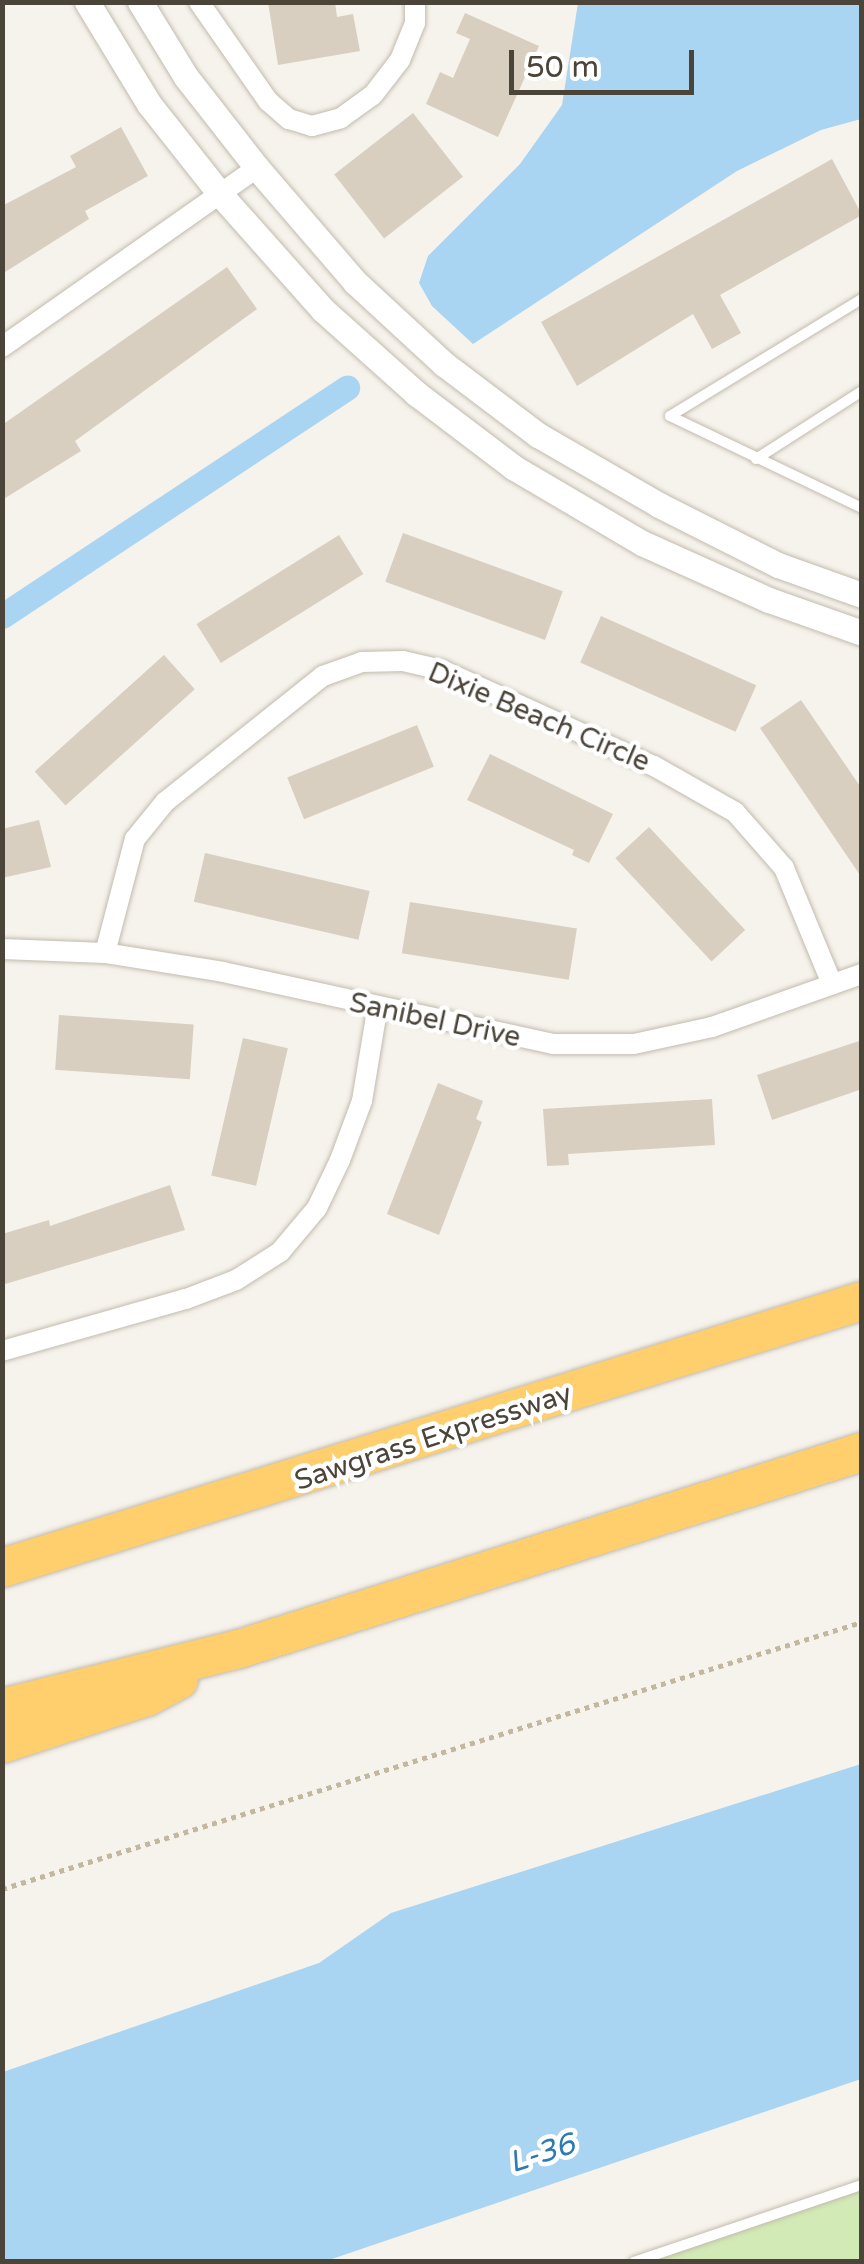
<!DOCTYPE html>
<html>
<head>
<meta charset="utf-8">
<style>
	body { margin:0 }
	#map { position:relative; width:864px; height:2264px; overflow:hidden; background:#f6f3ec; font-family:"Varela Round",sans-serif }
	div>[style] { position:absolute }
	[style*='--x'] { left:calc(var(--x)*1px); top:calc(var(--y)*1px); width:calc(var(--w)*1px); rotate:calc(var(--a)*1deg) }
	.green>* { inset:0; background:#d2eab5 }
	.water>* { inset:0; background:#a9d4f2 }
	.canal>* { height:25px; margin:-12.5px; padding:0 12.5px; transform-origin:12.5px; border-radius:12.5px; background:#a9d4f2 }
	.building>* { inset:0; background:#d8cfc1; transform-origin:0 0 }
	.path>* { height:5px; margin-top:-2.5px; transform-origin:0; background:repeating-linear-gradient(90deg,#c4b79f 0 5px,transparent 0 10px) }
	.roads { filter:drop-shadow(0 0 2px #c2bbae) drop-shadow(0 0 2px #c2bbae) }
	.service>* { height:10px; margin:-5px; padding:0 5px; transform-origin:5px; border-radius:5px; background:#fff }
	.minor>* { height:20px; margin:-10px; padding:0 10px; transform-origin:10px; border-radius:10px; background:#fff }
	.tertiary>* { height:25px; margin:-12.5px; padding:0 12.5px; transform-origin:12.5px; border-radius:12.5px; background:#fff }
	.motorway>* { height:38px; margin:-19px; padding:0 19px; transform-origin:19px; border-radius:19px; background:#ffcf6e }
	span { translate:-50% -50%; white-space:nowrap; text-align:center; line-height:1.15; -webkit-text-stroke:9px #fff; paint-order:stroke }
	.street-label { font-size:28px; color:#4b4439 }
	.water-label { font-size:30px; color:#2e7ab2; font-style:italic }
	.frame { position:absolute; inset:0; border:5px solid #4b4439; pointer-events:none }
	.scale { position:absolute; left:509px; top:50px; width:185px; height:45px; box-sizing:border-box; border:5px solid #4b4439; border-top:0; padding-left:12px; font-size:30px; line-height:35px; white-space:nowrap; color:#4b4439; -webkit-text-stroke:8px #fff; paint-order:stroke }
</style>
</head>
<body>
<div id="map">
	<div class="green">
		<div style="clip-path:polygon(861px 2185px,861px 2261px,634px 2261px)"></div>
	</div>
	<div class="water">
		<div style="clip-path:polygon(578px 3px,861px 3px,861px 119px,821px 130px,737px 171px,473px 344px,432px 306px,419px 283px,428px 256px,520px 164px,562px 105px)"></div>
		<div style="clip-path:polygon(861px 1764px,861px 2079px,326px 2261px,3px 2261px,3px 2072px,319px 1963px,391px 1913px)"></div>
	</div>
	<div class="canal">
		<div style="--x:2;--y:616;--w:414;--a:-33.5"></div>
	</div>
	<div class="building">
		<div style="clip-path:polygon(268px 2px,335px 2px,337px 17px,353px 14px,360px 51px,278px 65px)"></div>
		<div style="clip-path:polygon(465px 13px,539px 46px,498px 137px,426px 104px,440px 72px,453px 78px,470px 39px,456px 33px)"></div>
		<div style="left:413px;top:113px;width:81px;height:100px;rotate:52deg"></div>
		<div style="clip-path:polygon(121px 127px,148px 176px,85px 211px,89px 219px,2px 274px,2px 206px,76px 167px,70px 156px)"></div>
		<div style="clip-path:polygon(832px 159px,862px 215px,720px 295px,741px 333px,712px 349px,693px 314px,577px 386px,541px 322px)"></div>
		<div style="clip-path:polygon(227px 267px,257px 309px,75px 441px,81px 451px,2px 500px,2px 425px)"></div>
		<div style="left:403px;top:533px;width:170px;height:52px;rotate:20deg"></div>
		<div style="left:339px;top:535px;width:46px;height:168px;rotate:58deg"></div>
		<div style="left:601px;top:616px;width:170px;height:51px;rotate:24deg"></div>
		<div style="left:164px;top:655px;width:46px;height:174px;rotate:48deg"></div>
		<div style="clip-path:polygon(801px 700px,862px 789px,862px 878px,760px 728px)"></div>
		<div style="left:417px;top:725px;width:45px;height:140px;rotate:68deg"></div>
		<div style="clip-path:polygon(490px 754px,613px 814px,589px 863px,572px 855px,574px 850px,467px 800px)"></div>
		<div style="clip-path:polygon(39px 820px,51px 867px,2px 878px,2px 829px)"></div>
		<div style="left:649px;top:827px;width:141px;height:46px;rotate:47deg"></div>
		<div style="left:205px;top:853px;width:169px;height:50px;rotate:13deg"></div>
		<div style="left:410px;top:902px;width:169px;height:52px;rotate:9deg"></div>
		<div style="left:59px;top:1015px;width:135px;height:55px;rotate:4deg"></div>
		<div style="left:243px;top:1038px;width:46px;height:141px;rotate:13deg"></div>
		<div style="clip-path:polygon(862px 1040px,862px 1089px,772px 1120px,757px 1075px)"></div>
		<div style="clip-path:polygon(438px 1083px,483px 1101px,476px 1119px,482px 1122px,439px 1235px,387px 1214px)"></div>
		<div style="clip-path:polygon(712px 1099px,715px 1145px,568px 1154px,569px 1165px,547px 1166px,543px 1109px)"></div>
		<div style="clip-path:polygon(170px 1185px,185px 1230px,2px 1285px,2px 1234px,49px 1220px,50px 1226px)"></div>
	</div>
	<div class="path">
		<div style="--x:2;--y:1889;--w:900;--a:-17.25"></div>
	</div>
	<div class="roads">
		<div class="service">
			<div style="--x:670;--y:416;--w:225;--a:-31.4"></div>
			<div style="--x:670;--y:416;--w:213;--a:25.6"></div>
			<div style="--x:756;--y:459;--w:126;--a:-32.7"></div>
			<div style="--x:634;--y:2262;--w:241;--a:-18.7"></div>
		</div>
		<div class="minor">
			<div style="--x:199;--y:2;--w:121;--a:55.1"></div>
			<div style="--x:268;--y:101;--w:28;--a:41"></div>
			<div style="--x:289;--y:119;--w:24;--a:17"></div>
			<div style="--x:312;--y:126;--w:30;--a:-15"></div>
			<div style="--x:341;--y:118;--w:39;--a:-36"></div>
			<div style="--x:373;--y:95;--w:44;--a:-52.4"></div>
			<div style="--x:400;--y:60;--w:40;--a:-68"></div>
			<div style="--x:415;--y:23;--w:21;--a:-90"></div>
			<div style="--x:2;--y:347;--w:312;--a:-35.1"></div>
			<div style="--x:2;--y:949;--w:103;--a:2.2"></div>
			<div style="--x:105;--y:953;--w:120;--a:9.1"></div>
			<div style="--x:223;--y:972;--w:337;--a:12.3"></div>
			<div style="--x:552;--y:1044;--w:82;--a:0"></div>
			<div style="--x:634;--y:1044;--w:80;--a:-12.3"></div>
			<div style="--x:712;--y:1027;--w:159;--a:-19.5"></div>
			<div style="--x:105;--y:953;--w:118;--a:-75.3"></div>
			<div style="--x:135;--y:839;--w:48;--a:-51"></div>
			<div style="--x:165;--y:802;--w:202;--a:-38.6"></div>
			<div style="--x:323;--y:676;--w:41;--a:-19.7"></div>
			<div style="--x:362;--y:662;--w:41;--a:-1.4"></div>
			<div style="--x:403;--y:661;--w:40;--a:13"></div>
			<div style="--x:442;--y:670;--w:233;--a:24.4"></div>
			<div style="--x:654;--y:766;--w:93;--a:29.6"></div>
			<div style="--x:735;--y:812;--w:74;--a:48.8"></div>
			<div style="--x:784;--y:868;--w:126;--a:67.5"></div>
			<div style="--x:2;--y:1351;--w:191;--a:-15.8"></div>
			<div style="--x:186;--y:1299;--w:53;--a:-20.8"></div>
			<div style="--x:236;--y:1280;--w:52;--a:-32.5"></div>
			<div style="--x:280;--y:1252;--w:57;--a:-49.9"></div>
			<div style="--x:317;--y:1208;--w:53;--a:-64.4"></div>
			<div style="--x:340;--y:1160;--w:63;--a:-69.6"></div>
			<div style="--x:362;--y:1101;--w:92;--a:-80.6"></div>
		</div>
		<div class="tertiary">
			<div style="--x:87;--y:2;--w:119;--a:58.7"></div>
			<div style="--x:149;--y:104;--w:115;--a:51.7"></div>
			<div style="--x:220;--y:194;--w:155;--a:48.4"></div>
			<div style="--x:323;--y:310;--w:126;--a:41.8"></div>
			<div style="--x:417;--y:394;--w:121;--a:37.2"></div>
			<div style="--x:513;--y:467;--w:150;--a:30.5"></div>
			<div style="--x:642;--y:543;--w:139;--a:24.2"></div>
			<div style="--x:769;--y:600;--w:99;--a:19.5"></div>
			<div style="--x:140;--y:2;--w:88;--a:58.5"></div>
			<div style="--x:186;--y:77;--w:115;--a:52"></div>
			<div style="--x:257;--y:168;--w:150;--a:49.3"></div>
			<div style="--x:355;--y:282;--w:121;--a:42.7"></div>
			<div style="--x:444;--y:364;--w:118;--a:37.1"></div>
			<div style="--x:538;--y:435;--w:140;--a:30"></div>
			<div style="--x:659;--y:505;--w:133;--a:26.8"></div>
			<div style="--x:778;--y:565;--w:89;--a:19.7"></div>
		</div>
		<div class="motorway">
			<div style="--x:2;--y:1568;--w:900;--a:-17.25"></div>
			<div style="--x:2;--y:1708;--w:244;--a:-14"></div>
			<div style="--x:239;--y:1649;--w:653;--a:-17.55"></div>
			<div style="--x:2;--y:1744;--w:152;--a:-18"></div>
			<div style="--x:147;--y:1697;--w:36;--a:-28"></div>
		</div>
	</div>
	<div class="street-label">
		<span style="left:539px;top:717px;rotate:23deg">Dixie Beach Circle</span>
		<span style="left:435px;top:1020px;rotate:12deg">Sanibel Drive</span>
		<span style="left:433px;top:1437px;rotate:-18deg">Sawgrass Expressway</span>
	</div>
	<div class="water-label">
		<span style="left:542px;top:2154px;rotate:-18deg">L-36</span>
	</div>
	<div class="frame"></div>
	<div class="scale">50 m</div>
</div>
</body>
</html>
